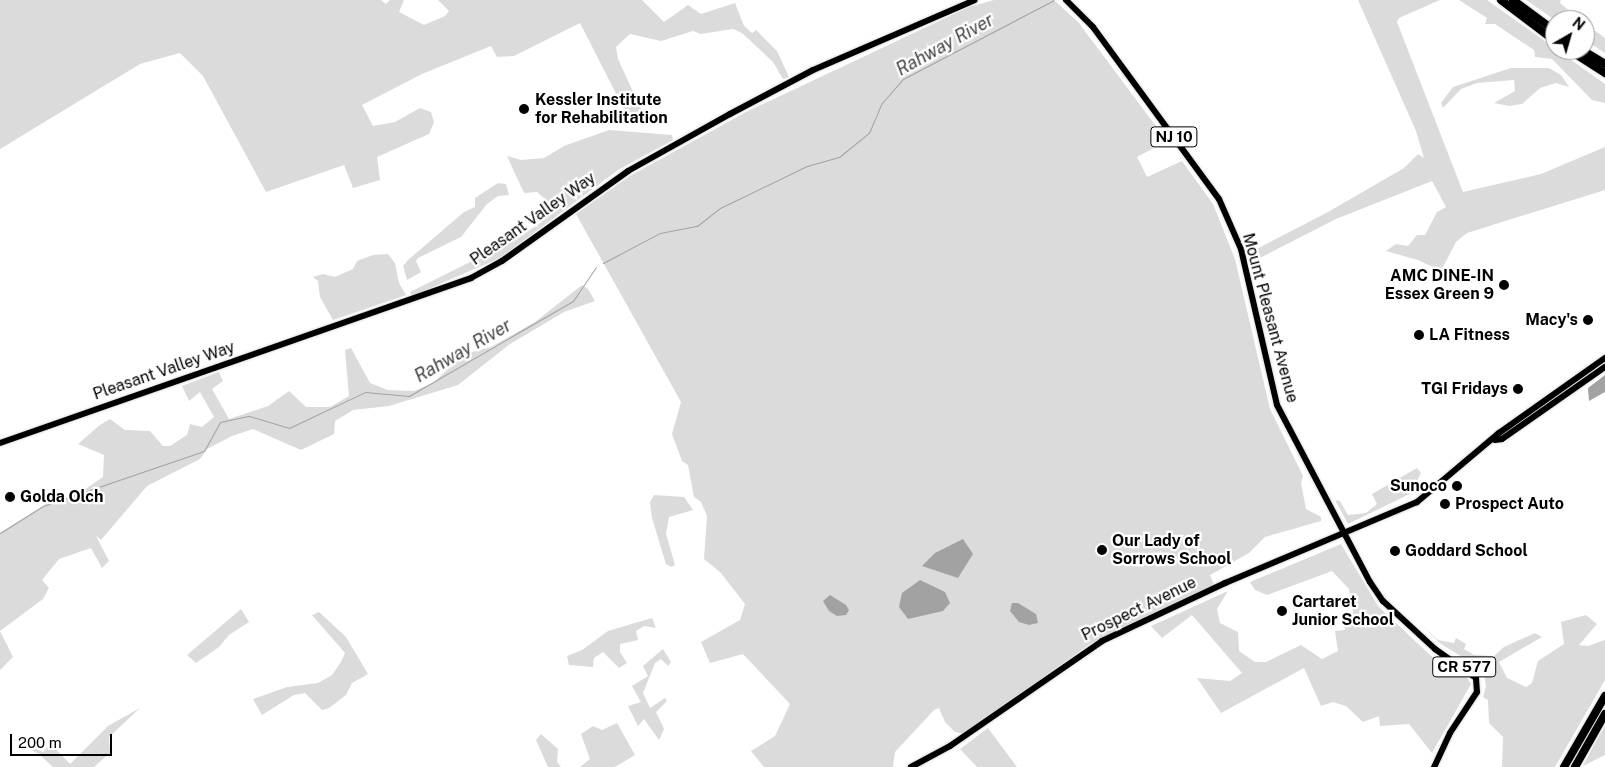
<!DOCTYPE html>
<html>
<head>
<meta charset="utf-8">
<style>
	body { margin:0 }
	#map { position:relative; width:1605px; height:767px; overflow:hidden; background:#fff; font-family:"Public Sans",sans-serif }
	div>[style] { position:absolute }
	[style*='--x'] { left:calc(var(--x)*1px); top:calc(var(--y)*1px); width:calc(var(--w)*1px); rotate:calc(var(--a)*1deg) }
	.green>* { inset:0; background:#dbdbdb }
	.water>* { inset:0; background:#a2a2a2 }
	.stream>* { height:1px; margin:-0.5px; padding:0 0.5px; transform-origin:0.5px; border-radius:0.5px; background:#a2a2a2 }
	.roads { filter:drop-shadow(0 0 1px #dbdbdb) drop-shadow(0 0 1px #dbdbdb) }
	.major>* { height:6px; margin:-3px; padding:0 3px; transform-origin:3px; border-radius:3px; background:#000 }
	.highway>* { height:8px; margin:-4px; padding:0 4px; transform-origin:4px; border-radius:4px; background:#000 }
	.dots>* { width:14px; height:14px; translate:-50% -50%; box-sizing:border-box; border:2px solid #fff; border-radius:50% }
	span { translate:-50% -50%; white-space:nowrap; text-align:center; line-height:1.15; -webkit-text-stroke:4.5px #fff; paint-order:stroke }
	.shield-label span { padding:1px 4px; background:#fff; border:1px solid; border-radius:4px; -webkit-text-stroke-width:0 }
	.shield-label { font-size:15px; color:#000; font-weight:700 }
	.poi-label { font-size:16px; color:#000; font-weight:700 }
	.left { translate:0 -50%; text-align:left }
	.right { translate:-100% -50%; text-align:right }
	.street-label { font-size:16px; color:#000 }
	.water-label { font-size:18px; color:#434343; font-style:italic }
	.north { position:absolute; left:1545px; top:10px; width:50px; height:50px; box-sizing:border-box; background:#fff; border:1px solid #999; border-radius:50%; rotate:38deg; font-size:14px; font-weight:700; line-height:20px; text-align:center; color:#000 }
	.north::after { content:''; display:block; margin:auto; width:18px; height:22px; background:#000; clip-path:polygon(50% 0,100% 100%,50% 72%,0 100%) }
	.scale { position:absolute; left:10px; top:734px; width:102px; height:22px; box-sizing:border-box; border:2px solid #000; border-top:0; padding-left:6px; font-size:15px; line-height:18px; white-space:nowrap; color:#000; -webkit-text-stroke:4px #fff; paint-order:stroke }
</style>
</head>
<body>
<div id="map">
	<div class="green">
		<div style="clip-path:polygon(0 0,381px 0,386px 4px,390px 0,404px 0,399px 12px,424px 25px,445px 16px,449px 11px,438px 0,642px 0,664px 22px,688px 5px,701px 14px,735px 3px,744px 26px,752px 33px,756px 30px,777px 51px,789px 77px,783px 79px,773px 62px,742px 33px,733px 29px,701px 34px,693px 31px,661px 41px,630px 34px,616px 47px,618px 59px,642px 111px,662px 122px,629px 119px,580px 23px,514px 56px,497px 57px,491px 46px,422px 74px,362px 105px,373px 126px,395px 122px,420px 108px,431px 112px,434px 122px,429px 134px,377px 157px,380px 180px,353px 188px,344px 165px,266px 192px,203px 76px,180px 53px,140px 64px,0 149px)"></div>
		<div style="clip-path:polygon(994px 0,1054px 0,1079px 23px,1167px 141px,1137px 157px,1147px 177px,1182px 161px,1213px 204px,1235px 259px,1270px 409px,1303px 476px,1301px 483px,1306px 509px,1321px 517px,1321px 521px,1265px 537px,1249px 553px,1210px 575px,1214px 585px,1090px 644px,964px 734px,955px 732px,945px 722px,939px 708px,934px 710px,895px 752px,893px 767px,764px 767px,751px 751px,775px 736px,790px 704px,743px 654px,710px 663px,701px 642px,740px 620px,745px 604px,721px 573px,704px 559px,707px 516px,701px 502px,694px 497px,688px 465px,682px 461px,672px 434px,681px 402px,576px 214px,630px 176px,748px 111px,969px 7px)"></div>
		<div style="clip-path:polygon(1358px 0,1440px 0,1399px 18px,1397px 22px,1463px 192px,1541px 174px,1605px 147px,1605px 190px,1467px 233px,1456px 242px,1441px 271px,1418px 260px,1386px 251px,1396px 244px,1408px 246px,1417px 235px,1425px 235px,1437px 212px,1446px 207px,1432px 181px,1336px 219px,1252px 262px,1249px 253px,1328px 212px,1404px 168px,1418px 154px,1424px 158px,1416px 131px)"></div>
		<div style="clip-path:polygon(1459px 0,1487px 0,1605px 84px,1605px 103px,1592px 100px,1552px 59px,1535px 57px,1534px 50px,1495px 24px,1485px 24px,1487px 18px)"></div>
		<div style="clip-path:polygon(1526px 0,1561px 0,1560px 3px,1581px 20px,1555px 20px)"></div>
		<div style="clip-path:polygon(1585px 23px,1605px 38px,1605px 53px,1585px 40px)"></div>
		<div style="clip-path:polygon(1511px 68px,1549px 68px,1561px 75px,1569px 87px,1556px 83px,1540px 88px,1522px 104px,1509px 106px,1494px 103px,1515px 91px,1514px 80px,1477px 83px,1461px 89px,1443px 108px,1441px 103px,1453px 87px)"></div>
		<div style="clip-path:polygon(609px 130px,672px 135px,673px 140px,618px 170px,500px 258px,412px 296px,410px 292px,474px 260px,487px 257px,542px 222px,549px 208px,546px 200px,537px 192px,524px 193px,507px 156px,521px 160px,544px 158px,564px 146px)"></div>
		<div style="clip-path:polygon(498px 183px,506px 184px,509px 195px,498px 196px,487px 204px,461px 237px,418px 258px,416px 261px,421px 272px,407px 280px,403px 266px,408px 260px,464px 212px,475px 207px,475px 198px)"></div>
		<div style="clip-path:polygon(388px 254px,395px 263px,399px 283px,406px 295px,333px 320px,320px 297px,318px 281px,313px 277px,323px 274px,335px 277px,353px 269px,357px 261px,373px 255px)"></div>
		<div style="clip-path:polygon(582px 285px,588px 289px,595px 301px,564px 312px,510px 344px,458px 385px,389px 406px,353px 410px,335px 421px,334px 434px,301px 450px,253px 429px,232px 436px,207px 449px,200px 459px,147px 486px,101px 540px,96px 536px,109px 561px,102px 568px,91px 548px,59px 559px,42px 580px,49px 588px,43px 599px,0 631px,13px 657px,0 670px,0 533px,49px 502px,75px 496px,103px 477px,104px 455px,78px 444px,100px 425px,110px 419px,125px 430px,150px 431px,163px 446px,170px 446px,187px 435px,190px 424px,202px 427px,214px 417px,200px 392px,189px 401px,182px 386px,219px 372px,223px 381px,212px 389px,229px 419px,268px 406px,289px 391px,306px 407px,330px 407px,349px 396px,345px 350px,351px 348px,370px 383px,388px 390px,414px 391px,433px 383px,464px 354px,491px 347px,535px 322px)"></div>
		<div style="clip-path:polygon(1417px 468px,1421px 473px,1417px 481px,1418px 490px,1348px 524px,1335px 500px,1340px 501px,1348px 515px,1366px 513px,1377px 504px,1372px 494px)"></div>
		<div style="clip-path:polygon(654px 495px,684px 497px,693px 510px,669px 517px,666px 534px,675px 565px,671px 567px,666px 564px,652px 518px,650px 502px)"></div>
		<div style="clip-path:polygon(1341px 544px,1378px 606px,1431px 656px,1467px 678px,1471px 684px,1432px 753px,1409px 724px,1380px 726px,1379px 716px,1363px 722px,1346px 706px,1333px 702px,1321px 706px,1304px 668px,1221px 713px,1197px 678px,1230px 681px,1242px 673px,1192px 615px,1162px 638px,1151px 626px,1228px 591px,1217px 609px,1220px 623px,1238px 632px,1239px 651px,1255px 662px,1266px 662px,1301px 645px,1322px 659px,1338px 651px,1335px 631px,1345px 630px,1343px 621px,1353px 613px,1349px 589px,1332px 571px,1267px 595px,1255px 590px,1250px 582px)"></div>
		<div style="clip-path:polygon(241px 609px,249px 622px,229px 635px,219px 647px,196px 663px,187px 655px)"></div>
		<div style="clip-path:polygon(319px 612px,346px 637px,368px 674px,352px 683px,346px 695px,329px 708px,322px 710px,305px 693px,294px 695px,262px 715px,253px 699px,287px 687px,318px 683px,332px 675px,341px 662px,345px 653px,312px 615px)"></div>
		<div style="clip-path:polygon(1586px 615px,1597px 624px,1579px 645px,1588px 646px,1605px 640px,1605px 680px,1555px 767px,1502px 767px,1503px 737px,1489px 723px,1488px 700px,1483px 697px,1486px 686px,1484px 675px,1477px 666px,1441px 644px,1416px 620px,1438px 640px,1454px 643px,1456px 638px,1466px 644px,1464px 649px,1474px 655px,1494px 656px,1504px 647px,1535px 633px,1542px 637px,1499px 662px,1507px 678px,1526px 687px,1532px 683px,1538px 661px,1564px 644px,1561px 622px)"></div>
		<div style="clip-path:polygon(652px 618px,656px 628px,644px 626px,636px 631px,638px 640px,620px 644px,620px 652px,627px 663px,619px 668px,603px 652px,594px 658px,593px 667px,569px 665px,567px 656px,582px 650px,608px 631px)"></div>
		<div style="clip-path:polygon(663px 649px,671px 662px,668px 666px,661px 659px,655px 663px,643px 693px,650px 708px,665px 698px,667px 701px,656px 712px,664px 729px,659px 740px,644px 719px,638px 726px,628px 706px,641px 702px,632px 686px,648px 676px,643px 666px)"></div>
		<div style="clip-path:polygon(140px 708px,109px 737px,110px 753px,94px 767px,53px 767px,40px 755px,11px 738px,43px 752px,51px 744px,70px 764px,108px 726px)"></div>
		<div style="clip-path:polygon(617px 723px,635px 755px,615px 767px,580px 767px,590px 759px,581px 734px,593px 726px,602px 730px)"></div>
		<div style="clip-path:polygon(1605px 726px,1605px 755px,1583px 766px,1594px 745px)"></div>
		<div style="clip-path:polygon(988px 728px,1017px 767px,977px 767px,960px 749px)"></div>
		<div style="clip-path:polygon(541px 734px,558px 749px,557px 762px,561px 767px,548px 767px,536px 740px)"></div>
	</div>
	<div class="water">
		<div style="clip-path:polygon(1605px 375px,1605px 392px,1589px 401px,1588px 388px)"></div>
		<div style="clip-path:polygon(963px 539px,973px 554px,958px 578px,922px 566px,935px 553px)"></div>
		<div style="clip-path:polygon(920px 580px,945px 592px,950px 603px,943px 611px,908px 619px,899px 607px,902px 593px)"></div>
		<div style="clip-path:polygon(830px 595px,846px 605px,849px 610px,846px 615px,837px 616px,829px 611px,823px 601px)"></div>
		<div style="clip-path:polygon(1012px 603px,1018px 603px,1036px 614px,1038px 623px,1029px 625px,1019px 622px,1010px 611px)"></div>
	</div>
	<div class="stream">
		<div style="--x:603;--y:263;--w:64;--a:-27.8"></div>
		<div style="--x:660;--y:233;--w:38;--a:-11"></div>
		<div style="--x:697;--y:226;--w:29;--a:-38"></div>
		<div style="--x:720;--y:208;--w:97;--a:-25.8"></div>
		<div style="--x:807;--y:166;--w:33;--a:-16"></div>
		<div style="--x:839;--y:157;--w:38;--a:-39"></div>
		<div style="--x:869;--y:133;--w:33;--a:-67"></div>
		<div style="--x:882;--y:103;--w:32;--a:-49"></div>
		<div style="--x:903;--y:79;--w:170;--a:-27.6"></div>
		<div style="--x:0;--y:533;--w:51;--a:-32.1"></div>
		<div style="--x:43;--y:506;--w:170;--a:-18.9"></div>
		<div style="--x:204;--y:451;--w:33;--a:-61"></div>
		<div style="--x:220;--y:422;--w:30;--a:-12"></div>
		<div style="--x:249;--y:416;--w:42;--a:16.7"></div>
		<div style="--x:289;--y:428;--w:84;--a:-25.3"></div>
		<div style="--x:365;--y:392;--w:44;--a:5.2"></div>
		<div style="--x:409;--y:396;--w:190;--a:-30.1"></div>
		<div style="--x:573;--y:301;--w:41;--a:-55.9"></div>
	</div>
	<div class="roads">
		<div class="major">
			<div style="--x:1066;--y:0;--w:38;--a:45"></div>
			<div style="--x:1093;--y:27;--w:213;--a:53.8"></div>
			<div style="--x:1219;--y:199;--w:55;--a:66.3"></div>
			<div style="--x:1241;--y:249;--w:160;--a:77"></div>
			<div style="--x:1277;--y:405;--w:200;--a:62.3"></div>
			<div style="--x:1370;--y:582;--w:23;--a:56"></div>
			<div style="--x:1383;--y:601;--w:71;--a:42.7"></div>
			<div style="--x:1435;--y:649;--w:50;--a:35.3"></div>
			<div style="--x:1476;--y:678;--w:14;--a:86"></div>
			<div style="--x:1477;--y:692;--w:49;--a:123.4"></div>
			<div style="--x:1450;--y:733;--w:38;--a:115"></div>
			<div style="--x:1495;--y:440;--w:7;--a:-8"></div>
			<div style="--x:1502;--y:439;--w:126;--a:-35"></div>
			<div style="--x:0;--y:443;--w:499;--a:-19.3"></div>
			<div style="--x:471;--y:278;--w:35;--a:-29"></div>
			<div style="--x:502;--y:261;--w:155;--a:-35.5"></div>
			<div style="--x:628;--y:171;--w:117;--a:-29.2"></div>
			<div style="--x:730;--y:114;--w:94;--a:-27.9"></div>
			<div style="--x:813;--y:70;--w:176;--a:-23.4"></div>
			<div style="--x:911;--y:767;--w:44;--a:-28.3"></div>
			<div style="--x:950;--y:746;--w:185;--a:-34.6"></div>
			<div style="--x:1102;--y:641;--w:136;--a:-25.2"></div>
			<div style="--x:1225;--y:583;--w:208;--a:-22.9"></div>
			<div style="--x:1417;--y:502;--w:107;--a:-40.1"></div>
			<div style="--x:1499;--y:433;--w:130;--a:-35.3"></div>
		</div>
		<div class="highway">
			<div style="--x:1501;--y:0;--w:68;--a:37.2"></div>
			<div style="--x:1513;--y:0;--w:52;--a:36.4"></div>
			<div style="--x:1569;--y:50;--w:43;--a:32.6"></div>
			<div style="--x:1582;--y:50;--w:27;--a:31"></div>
			<div style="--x:1564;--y:767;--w:82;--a:-60"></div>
			<div style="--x:1575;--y:767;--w:61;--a:-60.5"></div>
		</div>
	</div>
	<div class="dots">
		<div style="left:524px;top:109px;background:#000"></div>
		<div style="left:1504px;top:285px;background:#000"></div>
		<div style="left:1588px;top:320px;background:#000"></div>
		<div style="left:1419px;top:335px;background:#000"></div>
		<div style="left:1518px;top:389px;background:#000"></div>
		<div style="left:1457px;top:486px;background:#000"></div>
		<div style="left:10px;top:497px;background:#000"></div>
		<div style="left:1445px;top:504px;background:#000"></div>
		<div style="left:1102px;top:550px;background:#000"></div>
		<div style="left:1395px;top:551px;background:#000"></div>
		<div style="left:1282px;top:611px;background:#000"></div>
	</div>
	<div class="shield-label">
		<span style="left:1174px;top:137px">NJ 10</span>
		<span style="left:1464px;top:667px">CR 577</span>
	</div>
	<div class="poi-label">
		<span class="left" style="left:535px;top:109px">Kessler Institute<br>for Rehabilitation</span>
		<span class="right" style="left:1494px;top:285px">AMC DINE-IN<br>Essex Green 9</span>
		<span class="right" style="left:1578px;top:320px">Macy's</span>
		<span class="left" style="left:1429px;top:335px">LA Fitness</span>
		<span class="right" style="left:1508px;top:389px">TGI Fridays</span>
		<span class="right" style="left:1447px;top:486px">Sunoco</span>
		<span class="left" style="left:20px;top:497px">Golda Olch</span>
		<span class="left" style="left:1455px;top:504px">Prospect Auto</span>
		<span class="left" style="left:1112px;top:550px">Our Lady of<br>Sorrows School</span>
		<span class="left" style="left:1405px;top:551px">Goddard School</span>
		<span class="left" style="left:1292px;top:611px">Cartaret<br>Junior School</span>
	</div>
	<div class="street-label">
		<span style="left:533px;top:219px;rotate:-35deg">Pleasant Valley Way</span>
		<span style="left:1270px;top:318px;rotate:75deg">Mount Pleasant Avenue</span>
		<span style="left:164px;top:371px;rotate:-19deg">Pleasant Valley Way</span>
		<span style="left:1139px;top:609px;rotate:-26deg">Prospect Avenue</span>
	</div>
	<div class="water-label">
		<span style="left:945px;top:45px;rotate:-29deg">Rahway River</span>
		<span style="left:463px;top:351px;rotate:-30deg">Rahway River</span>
	</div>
	<div class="north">N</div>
	<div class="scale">200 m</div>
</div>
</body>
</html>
